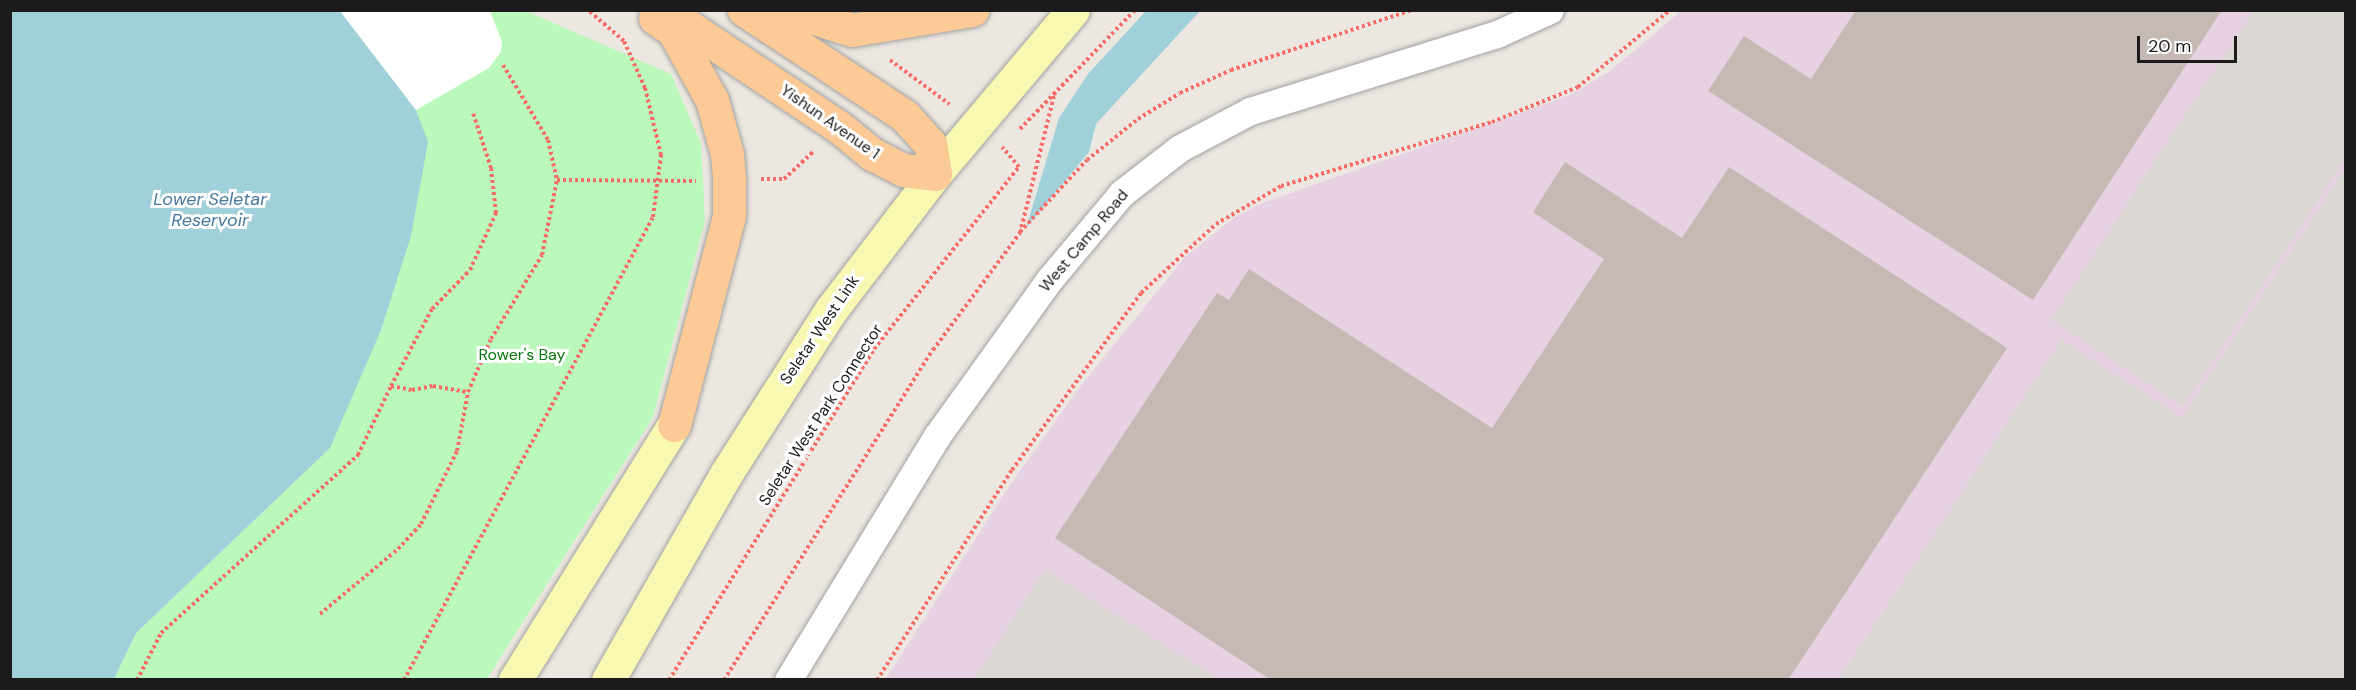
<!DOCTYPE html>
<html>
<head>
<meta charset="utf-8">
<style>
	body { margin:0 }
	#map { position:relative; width:2356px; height:690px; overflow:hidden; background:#ece7e0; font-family:"DM Sans",sans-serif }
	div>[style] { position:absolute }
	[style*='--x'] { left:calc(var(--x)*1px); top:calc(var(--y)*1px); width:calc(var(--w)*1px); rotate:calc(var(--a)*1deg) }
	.industrial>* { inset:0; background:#e6d2e3 }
	.airport>* { inset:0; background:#dbd7d2 }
	.park>* { inset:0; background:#bbf8bc }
	.water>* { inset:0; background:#a0d0da }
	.pier>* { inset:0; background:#fff }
	.building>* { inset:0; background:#c4b9b3 }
	.path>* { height:4px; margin-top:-2px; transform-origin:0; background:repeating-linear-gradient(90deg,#f86c65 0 3px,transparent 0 6px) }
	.roads { filter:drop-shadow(0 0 2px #a2a2a2) drop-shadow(0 0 2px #a2a2a2) }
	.minor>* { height:27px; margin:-13.5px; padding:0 13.5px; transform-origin:13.5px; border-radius:13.5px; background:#fff }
	.secondary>* { height:33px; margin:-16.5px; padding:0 16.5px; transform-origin:16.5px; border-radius:16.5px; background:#f8f8b2 }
	.primary>* { height:33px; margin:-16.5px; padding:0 16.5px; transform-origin:16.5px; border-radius:16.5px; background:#fbca96 }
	span { translate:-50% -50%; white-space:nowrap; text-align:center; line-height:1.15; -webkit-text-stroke:6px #fff; paint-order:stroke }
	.street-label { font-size:16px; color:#1b1b1b }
	.park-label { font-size:16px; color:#0c760e }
	.water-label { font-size:18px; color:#4679a0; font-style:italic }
	.frame { position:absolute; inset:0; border:12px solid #1b1b1b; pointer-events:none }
	.scale { position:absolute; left:2137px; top:36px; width:100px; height:27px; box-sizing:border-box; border:3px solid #1b1b1b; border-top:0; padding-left:8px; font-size:18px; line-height:21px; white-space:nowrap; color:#1b1b1b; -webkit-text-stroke:4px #fff; paint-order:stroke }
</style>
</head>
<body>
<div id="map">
	<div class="industrial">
		<div style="clip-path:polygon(1681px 11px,2345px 11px,2345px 169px,2182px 418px,2062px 341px,1839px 679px,885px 680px,1008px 488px,1079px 388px,1185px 257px,1235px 217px,1262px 203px,1570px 95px,1609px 72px)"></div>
	</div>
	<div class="airport">
		<div style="clip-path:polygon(2254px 10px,2345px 11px,2345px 159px,2183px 406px,2051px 320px)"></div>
		<div style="clip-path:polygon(2345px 169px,2345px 679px,1839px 679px,2062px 340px,2182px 418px)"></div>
		<div style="clip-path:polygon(1045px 570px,1218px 679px,974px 679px)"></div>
	</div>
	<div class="park">
		<div style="clip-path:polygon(340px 11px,526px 11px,671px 74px,701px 143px,705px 221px,653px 417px,487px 679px,114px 680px,136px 633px,330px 448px,416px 110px)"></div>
	</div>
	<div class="water">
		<div style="clip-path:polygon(10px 11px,340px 11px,416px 110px,428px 142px,411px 236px,381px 330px,330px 448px,136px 633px,114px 679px,11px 679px)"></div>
		<div style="clip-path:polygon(1146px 11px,1200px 11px,1096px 124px,1089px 152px,1026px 228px,1059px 118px,1088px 74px)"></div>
	</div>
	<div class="pier">
		<div style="clip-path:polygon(340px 11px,490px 11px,502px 42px,501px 52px,489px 68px,416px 110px)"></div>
	</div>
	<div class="building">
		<div style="clip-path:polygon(1856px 10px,2222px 10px,2033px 300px,1708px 91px,1744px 36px,1811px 79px)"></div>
		<div style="clip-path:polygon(1565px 162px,1682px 238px,1729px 167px,2007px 348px,1788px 680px,1271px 680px,1055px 538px,1217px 293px,1229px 300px,1249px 269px,1492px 428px,1604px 259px,1533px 212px)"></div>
	</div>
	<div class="path">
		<div style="--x:890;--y:60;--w:74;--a:36.7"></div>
		<div style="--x:503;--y:65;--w:87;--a:59"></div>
		<div style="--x:548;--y:140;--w:41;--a:77.3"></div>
		<div style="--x:1020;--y:129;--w:165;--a:-46"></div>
		<div style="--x:761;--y:179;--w:23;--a:0"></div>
		<div style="--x:784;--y:179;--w:41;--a:-43"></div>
		<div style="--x:1020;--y:232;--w:98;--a:-47.1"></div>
		<div style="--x:1087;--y:160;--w:65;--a:-38.8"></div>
		<div style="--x:1138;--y:119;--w:49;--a:-31.8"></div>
		<div style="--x:1180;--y:93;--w:56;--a:-24.3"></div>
		<div style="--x:1231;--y:70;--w:190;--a:-18.4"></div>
		<div style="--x:391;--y:386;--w:87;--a:-62"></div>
		<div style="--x:432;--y:309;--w:54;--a:-45.7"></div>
		<div style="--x:470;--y:270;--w:63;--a:-65.5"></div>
		<div style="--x:496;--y:213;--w:45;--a:-96.3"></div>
		<div style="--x:491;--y:168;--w:58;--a:-108.1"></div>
		<div style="--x:320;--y:614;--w:102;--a:-39.8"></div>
		<div style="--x:398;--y:549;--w:34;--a:-47"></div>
		<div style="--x:421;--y:524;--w:81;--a:-63.7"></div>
		<div style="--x:457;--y:451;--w:60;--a:-79.4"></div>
		<div style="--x:137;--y:680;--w:53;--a:-62.9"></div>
		<div style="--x:161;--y:633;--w:266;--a:-42.1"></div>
		<div style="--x:358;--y:455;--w:76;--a:-64.4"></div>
		<div style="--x:391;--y:386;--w:21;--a:11"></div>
		<div style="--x:412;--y:390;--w:21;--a:-11"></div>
		<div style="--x:433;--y:386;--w:36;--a:10"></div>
		<div style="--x:468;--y:392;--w:58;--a:-66.5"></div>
		<div style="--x:491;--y:339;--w:98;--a:-58.7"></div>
		<div style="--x:542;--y:255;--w:76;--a:-78.7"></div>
		<div style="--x:557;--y:180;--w:139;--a:0.4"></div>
		<div style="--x:404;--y:680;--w:526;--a:-61.73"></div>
		<div style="--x:653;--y:217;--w:63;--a:-82.6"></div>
		<div style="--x:661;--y:155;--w:69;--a:-103.4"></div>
		<div style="--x:645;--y:88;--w:51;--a:-114.1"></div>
		<div style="--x:624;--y:41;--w:48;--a:-139.3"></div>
		<div style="--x:669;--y:680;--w:389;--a:-58.2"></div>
		<div style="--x:874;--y:349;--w:233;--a:-51.5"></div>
		<div style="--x:1019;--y:167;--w:26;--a:-130"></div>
		<div style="--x:724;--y:680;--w:391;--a:-57.7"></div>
		<div style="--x:933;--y:350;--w:146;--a:-53.4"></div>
		<div style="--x:1020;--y:233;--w:145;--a:-76.1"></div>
		<div style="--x:877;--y:680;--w:250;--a:-57.3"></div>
		<div style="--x:1012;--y:470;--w:219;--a:-53.9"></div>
		<div style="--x:1141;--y:293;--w:102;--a:-42.6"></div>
		<div style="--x:1216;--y:224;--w:75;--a:-30.3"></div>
		<div style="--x:1281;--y:186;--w:220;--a:-16.9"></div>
		<div style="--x:1492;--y:122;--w:93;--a:-22.1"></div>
		<div style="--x:1578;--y:87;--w:120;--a:-39.9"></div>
	</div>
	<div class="roads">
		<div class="minor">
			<div style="--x:788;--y:680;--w:286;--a:-58.6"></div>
			<div style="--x:937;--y:436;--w:192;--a:-54.3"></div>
			<div style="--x:1049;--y:280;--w:114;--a:-50"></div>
			<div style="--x:1122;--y:193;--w:73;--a:-37.8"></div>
			<div style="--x:1180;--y:148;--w:79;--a:-27.9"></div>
			<div style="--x:1250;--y:111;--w:259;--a:-17.3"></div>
			<div style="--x:1497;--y:34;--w:58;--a:-24.4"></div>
		</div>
		<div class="secondary">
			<div style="--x:515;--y:680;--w:301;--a:-58.1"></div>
			<div style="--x:608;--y:680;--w:237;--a:-60.2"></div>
			<div style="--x:726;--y:474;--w:195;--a:-57.4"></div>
			<div style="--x:831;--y:310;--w:171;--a:-52.6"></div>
			<div style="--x:935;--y:174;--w:214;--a:-49.9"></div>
		</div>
		<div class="primary">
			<div style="--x:664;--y:10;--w:211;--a:33.8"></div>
			<div style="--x:839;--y:127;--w:43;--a:39.3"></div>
			<div style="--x:872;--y:154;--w:35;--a:27"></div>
			<div style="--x:903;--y:170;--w:32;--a:7"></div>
			<div style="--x:935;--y:174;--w:30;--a:-99"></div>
			<div style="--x:930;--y:144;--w:38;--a:-132"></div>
			<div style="--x:905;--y:116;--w:193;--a:-146.6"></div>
			<div style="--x:790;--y:10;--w:65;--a:17.9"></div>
			<div style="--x:852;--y:30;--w:122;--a:-9.5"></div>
			<div style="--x:655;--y:18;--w:22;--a:34"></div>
			<div style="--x:673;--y:30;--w:80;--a:60.9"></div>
			<div style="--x:712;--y:100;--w:56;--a:74.5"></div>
			<div style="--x:727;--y:154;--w:24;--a:85"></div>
			<div style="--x:729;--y:178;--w:38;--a:90"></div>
			<div style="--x:729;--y:216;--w:216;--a:104.7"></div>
		</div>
	</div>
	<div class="street-label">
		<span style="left:830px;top:122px;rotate:35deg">Yishun Avenue 1</span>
		<span style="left:1084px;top:241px;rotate:-50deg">West Camp Road</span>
		<span style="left:820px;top:330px;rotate:-56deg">Seletar West Link</span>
		<span style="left:821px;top:415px;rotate:-57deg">Seletar West Park Connector</span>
	</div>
	<div class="park-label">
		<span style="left:522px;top:355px">Rower's Bay</span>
	</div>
	<div class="water-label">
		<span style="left:210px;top:210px">Lower Seletar<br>Reservoir</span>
	</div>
	<div class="frame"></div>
	<div class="scale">20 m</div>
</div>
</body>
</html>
